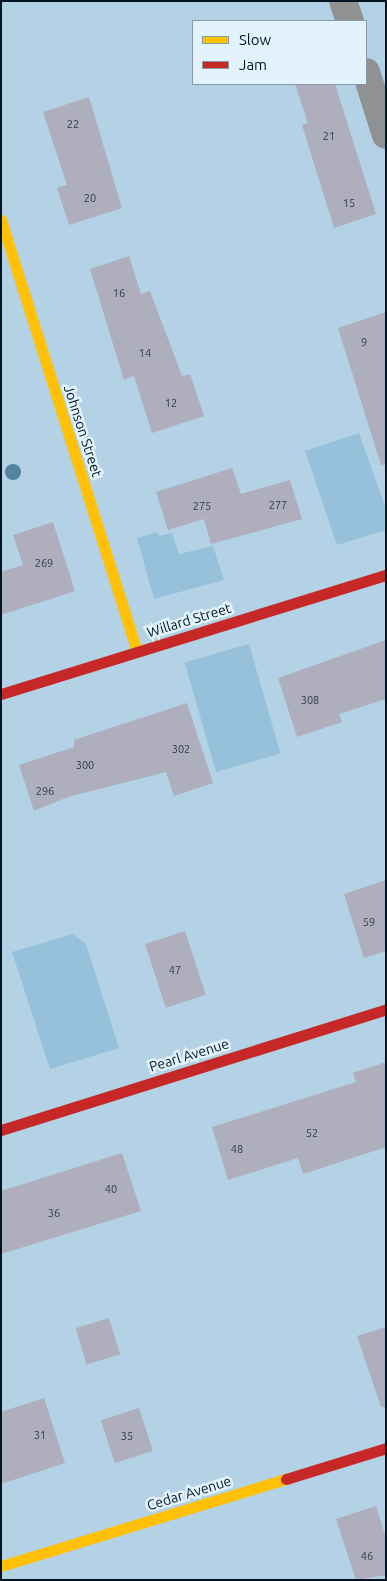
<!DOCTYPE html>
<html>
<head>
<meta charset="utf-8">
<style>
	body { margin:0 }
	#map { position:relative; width:387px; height:1581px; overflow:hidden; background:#b3d2e5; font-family:Ubuntu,sans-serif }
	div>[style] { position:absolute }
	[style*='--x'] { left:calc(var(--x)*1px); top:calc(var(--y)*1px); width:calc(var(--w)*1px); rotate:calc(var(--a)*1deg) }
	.green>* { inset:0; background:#97c1da; transform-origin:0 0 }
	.building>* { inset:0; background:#aeaebc; transform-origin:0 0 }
	.street>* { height:28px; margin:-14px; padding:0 14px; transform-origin:14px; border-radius:14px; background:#909193 }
	.slow>* { height:11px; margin:-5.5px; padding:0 5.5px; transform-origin:5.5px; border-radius:5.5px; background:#ffc107 }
	.jam>* { height:11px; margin:-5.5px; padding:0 5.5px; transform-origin:5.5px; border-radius:5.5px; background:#c62828 }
	.trees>* { width:16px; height:16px; margin:-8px; border-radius:50%; background:#51849e }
	span { translate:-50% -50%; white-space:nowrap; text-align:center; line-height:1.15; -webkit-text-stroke:5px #e2f3fd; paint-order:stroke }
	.number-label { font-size:11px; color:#2c3b48 }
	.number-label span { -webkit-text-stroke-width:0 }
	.street-label { font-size:14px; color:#001521 }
	.frame { position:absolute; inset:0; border:2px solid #001521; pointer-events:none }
	.legend { position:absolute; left:192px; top:20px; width:175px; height:65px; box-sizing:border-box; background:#e2f3fd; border:1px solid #889aa5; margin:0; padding:6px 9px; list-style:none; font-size:15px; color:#001521 }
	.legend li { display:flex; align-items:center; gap:10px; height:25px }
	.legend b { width:25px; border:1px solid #889aa5 }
</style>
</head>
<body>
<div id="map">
	<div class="green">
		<div style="clip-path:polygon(359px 433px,386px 509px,386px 530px,337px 545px,305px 451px)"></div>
		<div style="clip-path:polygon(157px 532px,159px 536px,172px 533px,179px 554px,213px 546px,224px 580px,154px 599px,137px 538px)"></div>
		<div style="left:249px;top:644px;width:114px;height:67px;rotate:74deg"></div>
		<div style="clip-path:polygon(73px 934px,86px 944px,119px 1048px,50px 1069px,12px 952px)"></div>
	</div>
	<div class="building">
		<div style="clip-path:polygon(295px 84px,335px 84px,376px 214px,334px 228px,302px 125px,308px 123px)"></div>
		<div style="clip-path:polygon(89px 97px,122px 208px,69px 225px,57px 188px,67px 185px,43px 112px)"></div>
		<div style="clip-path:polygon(129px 256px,141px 294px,150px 291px,182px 376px,190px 374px,204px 416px,152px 433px,134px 376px,124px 380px,90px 269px)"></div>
		<div style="clip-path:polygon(386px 312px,386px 464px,381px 465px,338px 328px)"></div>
		<div style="clip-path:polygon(232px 468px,241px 494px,290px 480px,302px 519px,211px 544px,204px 519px,168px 530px,156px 492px)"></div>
		<div style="clip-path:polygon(53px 522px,75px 591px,1px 615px,1px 572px,23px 565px,13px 535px)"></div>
		<div style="clip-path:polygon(386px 640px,386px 699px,339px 714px,342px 722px,297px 737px,278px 678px)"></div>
		<div style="clip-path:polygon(187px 703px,213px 783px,174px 796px,166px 772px,68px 797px,34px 811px,19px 765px,74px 747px,74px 740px)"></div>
		<div style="clip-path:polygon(386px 880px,386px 951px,364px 958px,344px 894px)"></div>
		<div style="left:185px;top:931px;width:67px;height:42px;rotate:72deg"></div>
		<div style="clip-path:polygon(386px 1062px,386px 1147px,303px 1174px,298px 1158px,228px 1180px,212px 1127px,356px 1082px,353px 1073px)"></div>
		<div style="clip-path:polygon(122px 1153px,141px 1211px,1px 1254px,1px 1191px)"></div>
		<div style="left:109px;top:1318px;width:38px;height:35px;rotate:73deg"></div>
		<div style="clip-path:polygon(386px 1327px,386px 1407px,381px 1407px,357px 1336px)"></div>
		<div style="clip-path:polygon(44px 1398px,65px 1463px,1px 1484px,1px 1412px)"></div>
		<div style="left:139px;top:1408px;width:45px;height:40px;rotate:72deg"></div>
		<div style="clip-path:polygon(376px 1506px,386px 1538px,386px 1575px,356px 1580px,336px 1519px)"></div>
	</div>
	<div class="street">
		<div style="--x:343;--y:1;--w:21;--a:71"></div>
		<div style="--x:366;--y:72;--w:66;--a:72.4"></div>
	</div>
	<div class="slow">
		<div style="--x:1;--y:220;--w:453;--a:72.5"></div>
		<div style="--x:1;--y:1566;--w:298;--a:-17"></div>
	</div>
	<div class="jam">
		<div style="--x:1;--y:694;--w:403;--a:-17.2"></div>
		<div style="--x:1;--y:1130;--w:404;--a:-17.4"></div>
		<div style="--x:286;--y:1479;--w:105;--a:-17.2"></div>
	</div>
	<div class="trees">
		<div style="left:13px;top:472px"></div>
	</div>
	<div class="number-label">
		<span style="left:73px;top:124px">22</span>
		<span style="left:329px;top:136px">21</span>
		<span style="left:90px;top:198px">20</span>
		<span style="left:349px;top:203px">15</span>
		<span style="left:119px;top:293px">16</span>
		<span style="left:364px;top:342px">9</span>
		<span style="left:145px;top:353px">14</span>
		<span style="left:171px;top:403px">12</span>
		<span style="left:278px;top:505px">277</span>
		<span style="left:202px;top:506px">275</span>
		<span style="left:44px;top:563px">269</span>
		<span style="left:310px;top:700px">308</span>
		<span style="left:181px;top:749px">302</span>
		<span style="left:85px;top:765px">300</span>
		<span style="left:45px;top:791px">296</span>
		<span style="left:369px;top:922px">59</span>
		<span style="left:175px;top:970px">47</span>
		<span style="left:312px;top:1133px">52</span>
		<span style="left:237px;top:1149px">48</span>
		<span style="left:111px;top:1189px">40</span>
		<span style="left:54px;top:1213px">36</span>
		<span style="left:40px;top:1435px">31</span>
		<span style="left:127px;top:1436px">35</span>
		<span style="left:367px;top:1556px">46</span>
	</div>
	<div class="street-label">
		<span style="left:83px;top:431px;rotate:72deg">Johnson Street</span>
		<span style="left:189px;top:620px;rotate:-17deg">Willard Street</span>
		<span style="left:189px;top:1055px;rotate:-17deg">Pearl Avenue</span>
		<span style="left:189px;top:1493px;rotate:-17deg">Cedar Avenue</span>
	</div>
	<div class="frame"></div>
	<ul class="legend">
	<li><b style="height:6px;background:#ffc107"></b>Slow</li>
	<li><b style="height:6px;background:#c62828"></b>Jam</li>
	</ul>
</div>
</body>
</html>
